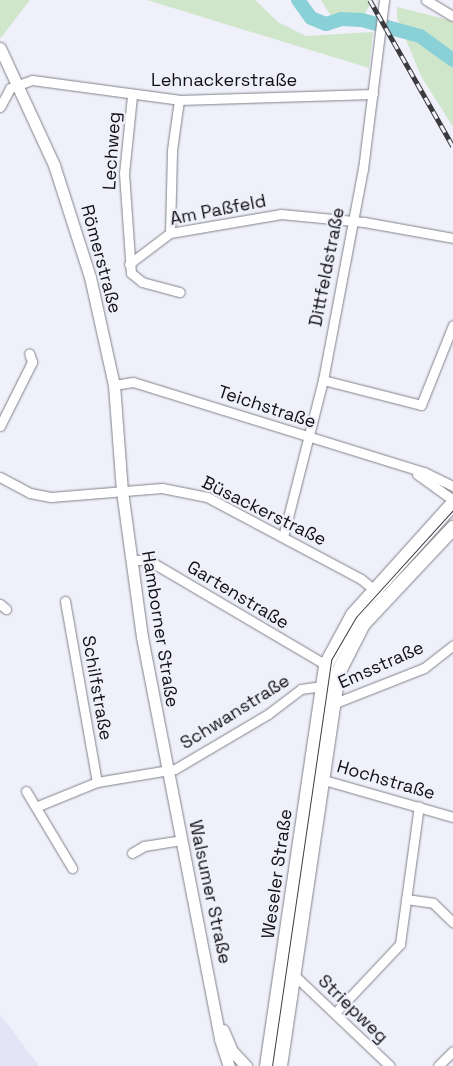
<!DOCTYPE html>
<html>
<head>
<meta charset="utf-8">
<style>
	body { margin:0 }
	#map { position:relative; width:453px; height:1066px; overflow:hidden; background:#eff0fa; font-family:"Space Grotesk",sans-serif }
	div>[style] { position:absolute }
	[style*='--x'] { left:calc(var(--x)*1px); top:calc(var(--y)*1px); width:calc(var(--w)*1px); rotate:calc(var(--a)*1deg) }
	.built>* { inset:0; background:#e3e4f5 }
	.green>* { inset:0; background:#d0e6ca }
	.river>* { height:14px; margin:-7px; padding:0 7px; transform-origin:7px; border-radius:7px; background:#8ad1d7 }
	.roads { filter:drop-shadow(0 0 1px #81828b) drop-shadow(0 0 1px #81828b) }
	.minor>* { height:9px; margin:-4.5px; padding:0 4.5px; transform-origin:4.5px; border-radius:4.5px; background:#fff }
	.tertiary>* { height:11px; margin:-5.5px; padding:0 5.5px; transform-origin:5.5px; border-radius:5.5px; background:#fff }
	.secondary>* { height:14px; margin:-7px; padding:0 7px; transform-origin:7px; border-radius:7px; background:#fff }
	.tram>* { height:1px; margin:-0.5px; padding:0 0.5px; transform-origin:0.5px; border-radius:0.5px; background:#3a3a3f }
	.rail>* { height:4.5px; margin-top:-2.25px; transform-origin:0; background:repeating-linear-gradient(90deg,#eff0fa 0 8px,#3a3a3f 0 16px); box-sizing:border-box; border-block:1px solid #3a3a3f }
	span { translate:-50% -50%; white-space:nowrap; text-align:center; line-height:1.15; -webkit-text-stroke:4.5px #eff0fa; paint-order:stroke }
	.street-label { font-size:18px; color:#111115 }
</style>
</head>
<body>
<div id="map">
	<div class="built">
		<div style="clip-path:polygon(0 1014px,39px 1066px,0 1066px)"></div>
	</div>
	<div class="green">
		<div style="clip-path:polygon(0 0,30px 0,0 39px)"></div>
		<div style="clip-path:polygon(147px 0,255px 0,278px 22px,306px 36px,373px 32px,369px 68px)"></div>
		<div style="clip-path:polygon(321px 0,373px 0,364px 15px,331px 16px)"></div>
		<div style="clip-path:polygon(397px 7px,453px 21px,453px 127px,421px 76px,397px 18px)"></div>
	</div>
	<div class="river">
		<div style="--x:298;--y:0;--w:22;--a:54"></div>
		<div style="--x:311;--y:18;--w:16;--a:22"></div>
		<div style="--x:326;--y:24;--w:16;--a:-18"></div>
		<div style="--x:341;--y:19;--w:21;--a:3"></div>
		<div style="--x:362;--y:20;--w:60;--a:15.4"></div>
		<div style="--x:420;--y:36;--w:41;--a:36"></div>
	</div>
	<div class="roads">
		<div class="minor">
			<div style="--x:426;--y:0;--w:31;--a:31"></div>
			<div style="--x:132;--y:96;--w:77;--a:95.9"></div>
			<div style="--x:124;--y:173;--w:100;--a:86"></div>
			<div style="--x:131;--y:273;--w:14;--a:39"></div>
			<div style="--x:142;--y:282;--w:39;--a:15"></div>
			<div style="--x:0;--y:107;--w:21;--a:-62"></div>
			<div style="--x:10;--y:88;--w:23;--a:-20"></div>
			<div style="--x:32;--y:80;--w:148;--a:7.7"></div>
			<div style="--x:179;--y:100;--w:194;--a:-1.8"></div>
			<div style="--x:170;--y:233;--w:83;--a:-88.6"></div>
			<div style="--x:172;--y:150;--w:50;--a:-82"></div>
			<div style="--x:129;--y:264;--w:51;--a:-37.1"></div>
			<div style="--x:170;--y:233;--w:113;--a:-9.7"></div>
			<div style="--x:281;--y:214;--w:83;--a:5.5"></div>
			<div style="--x:364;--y:222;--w:90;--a:10.2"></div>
			<div style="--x:323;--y:380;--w:101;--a:14.3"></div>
			<div style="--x:421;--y:405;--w:86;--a:-68.2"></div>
			<div style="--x:114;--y:385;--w:19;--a:-9"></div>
			<div style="--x:133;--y:382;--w:305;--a:17.2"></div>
			<div style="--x:424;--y:472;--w:32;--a:26"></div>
			<div style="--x:0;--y:426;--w:72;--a:-63.4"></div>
			<div style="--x:32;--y:362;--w:9;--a:-108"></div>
			<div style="--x:417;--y:474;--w:44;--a:35.8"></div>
			<div style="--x:0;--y:477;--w:34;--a:28"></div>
			<div style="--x:30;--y:493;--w:21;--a:11"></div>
			<div style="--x:51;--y:497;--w:111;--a:-4.6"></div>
			<div style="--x:162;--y:488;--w:46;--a:11.3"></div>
			<div style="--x:207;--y:497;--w:174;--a:28"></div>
			<div style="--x:361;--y:579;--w:22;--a:39"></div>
			<div style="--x:283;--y:537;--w:162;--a:-75.7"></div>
			<div style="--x:323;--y:380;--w:215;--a:-79.3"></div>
			<div style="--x:363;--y:169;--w:170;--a:-82.9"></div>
			<div style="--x:131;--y:560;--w:17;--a:0"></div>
			<div style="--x:148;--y:560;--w:207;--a:30.5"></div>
			<div style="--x:65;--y:601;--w:184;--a:80"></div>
			<div style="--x:0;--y:604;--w:8;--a:40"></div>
			<div style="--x:330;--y:705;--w:101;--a:-21.5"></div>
			<div style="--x:424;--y:668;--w:37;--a:-38"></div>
			<div style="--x:317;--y:778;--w:141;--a:16"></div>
			<div style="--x:26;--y:791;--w:90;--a:59.1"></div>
			<div style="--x:38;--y:806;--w:64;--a:-22.1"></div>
			<div style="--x:97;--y:782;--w:79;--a:-9.5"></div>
			<div style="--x:175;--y:769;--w:108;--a:-30.6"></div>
			<div style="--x:268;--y:714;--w:41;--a:-37.1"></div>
			<div style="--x:301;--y:689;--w:21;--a:-8"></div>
			<div style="--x:132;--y:853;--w:14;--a:-30"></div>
			<div style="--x:144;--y:846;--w:36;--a:-9"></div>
			<div style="--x:406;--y:899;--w:27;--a:8"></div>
			<div style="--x:433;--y:903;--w:28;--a:44"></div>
			<div style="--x:294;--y:975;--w:132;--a:43.5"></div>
			<div style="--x:335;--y:1013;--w:95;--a:-46.7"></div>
			<div style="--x:400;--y:944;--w:139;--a:-82.2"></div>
			<div style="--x:438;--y:1066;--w:21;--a:-45"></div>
		</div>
		<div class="tertiary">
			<div style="--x:0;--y:48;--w:129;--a:65.2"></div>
			<div style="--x:54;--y:165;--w:118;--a:72.2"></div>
			<div style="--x:90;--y:277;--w:111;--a:77.5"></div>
			<div style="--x:114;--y:385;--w:106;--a:85.7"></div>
			<div style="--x:122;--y:491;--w:147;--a:82.2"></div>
			<div style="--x:142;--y:637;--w:409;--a:79"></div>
			<div style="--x:220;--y:1039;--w:28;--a:72"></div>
			<div style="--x:223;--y:1030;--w:23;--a:67"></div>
			<div style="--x:232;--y:1051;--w:21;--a:47"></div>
		</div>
		<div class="secondary">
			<div style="--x:267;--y:1066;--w:405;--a:-81.6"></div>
			<div style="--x:326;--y:665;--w:57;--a:-61.6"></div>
			<div style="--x:353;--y:615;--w:149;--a:-48"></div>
			<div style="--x:280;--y:1066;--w:397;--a:-81.6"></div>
			<div style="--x:338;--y:673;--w:55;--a:-63"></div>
			<div style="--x:363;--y:624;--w:132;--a:-46.8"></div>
		</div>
	</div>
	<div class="tram">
		<div style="--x:272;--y:1066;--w:410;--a:-81.7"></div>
		<div style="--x:331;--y:660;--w:50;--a:-59.8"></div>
		<div style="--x:356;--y:617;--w:144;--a:-47.8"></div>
	</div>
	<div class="rail">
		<div style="--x:370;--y:0;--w:168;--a:60.4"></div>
	</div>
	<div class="street-label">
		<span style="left:224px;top:80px">Lehnackerstraße</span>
		<span style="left:112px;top:151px;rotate:-86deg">Lechweg</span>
		<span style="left:218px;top:210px;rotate:-11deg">Am Paßfeld</span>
		<span style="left:101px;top:259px;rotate:75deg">Römerstraße</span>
		<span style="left:327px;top:267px;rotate:-79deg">Dittfeldstraße</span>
		<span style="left:267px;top:407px;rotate:18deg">Teichstraße</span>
		<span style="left:264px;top:511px;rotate:26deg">Büsackerstraße</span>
		<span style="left:238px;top:595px;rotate:31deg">Gartenstraße</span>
		<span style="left:160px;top:629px;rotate:81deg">Hamborner Straße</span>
		<span style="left:381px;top:665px;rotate:-24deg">Emsstraße</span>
		<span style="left:97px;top:688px;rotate:80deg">Schilfstraße</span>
		<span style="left:235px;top:712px;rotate:-32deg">Schwanstraße</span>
		<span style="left:386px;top:780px;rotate:16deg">Hochstraße</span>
		<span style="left:277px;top:874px;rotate:-82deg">Weseler Straße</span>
		<span style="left:210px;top:892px;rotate:78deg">Walsumer Straße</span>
		<span style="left:353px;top:1009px;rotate:44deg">Striepweg</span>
	</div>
</div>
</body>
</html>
